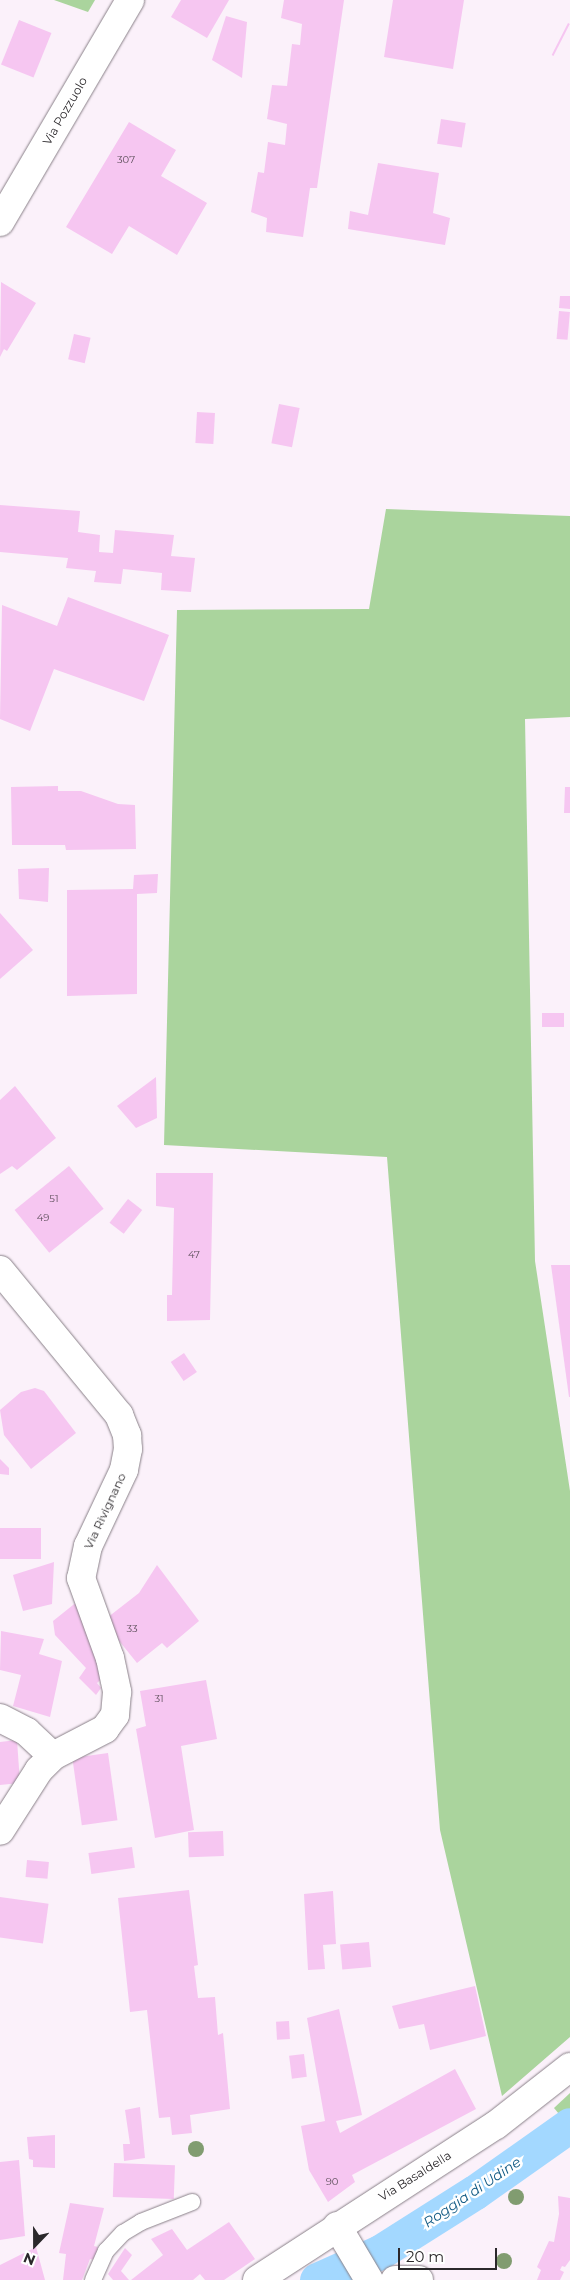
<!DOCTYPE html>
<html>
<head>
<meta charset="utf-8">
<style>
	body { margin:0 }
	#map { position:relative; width:570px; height:2280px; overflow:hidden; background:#fbf1fa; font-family:Montserrat,sans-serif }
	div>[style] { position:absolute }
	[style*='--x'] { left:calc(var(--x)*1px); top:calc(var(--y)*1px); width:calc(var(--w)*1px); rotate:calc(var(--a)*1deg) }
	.green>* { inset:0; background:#aad49d }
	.canal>* { height:35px; margin:-17.5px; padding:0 17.5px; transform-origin:17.5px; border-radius:17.5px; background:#a3d8ff }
	.building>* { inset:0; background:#f6c6f1; transform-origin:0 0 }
	.roads { filter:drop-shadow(0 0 1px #898088) drop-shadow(0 0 1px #898088) }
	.service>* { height:16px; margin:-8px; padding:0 8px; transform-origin:8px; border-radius:8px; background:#fff }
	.minor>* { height:28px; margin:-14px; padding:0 14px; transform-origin:14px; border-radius:14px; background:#fff }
	.tertiary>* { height:28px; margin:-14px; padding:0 14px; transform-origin:14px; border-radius:14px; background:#fff }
	.primary>* { height:28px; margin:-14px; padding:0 14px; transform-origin:14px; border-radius:14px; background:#fff }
	.trees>* { width:16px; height:16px; margin:-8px; border-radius:50%; background:#819c70 }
	span { translate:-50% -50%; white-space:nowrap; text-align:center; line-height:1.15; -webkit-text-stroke:5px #fff; paint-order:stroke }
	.number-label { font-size:10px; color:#5e505c }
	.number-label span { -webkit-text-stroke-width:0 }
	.street-label { font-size:12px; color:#2b282b }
	.water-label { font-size:14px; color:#115a84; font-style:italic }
	.north { position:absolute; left:10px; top:2220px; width:50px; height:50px; -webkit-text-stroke:4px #fff; paint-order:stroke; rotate:202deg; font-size:14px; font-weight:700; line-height:20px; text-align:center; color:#2b282b }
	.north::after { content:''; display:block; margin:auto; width:18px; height:22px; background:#2b282b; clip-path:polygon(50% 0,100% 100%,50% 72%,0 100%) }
	.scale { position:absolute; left:398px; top:2248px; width:99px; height:22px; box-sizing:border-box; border:2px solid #2b282b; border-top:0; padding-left:6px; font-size:15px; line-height:18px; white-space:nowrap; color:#2b282b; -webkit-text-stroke:4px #fff; paint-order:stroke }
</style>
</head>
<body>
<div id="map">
	<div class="green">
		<div style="clip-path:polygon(54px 0,95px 0,88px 12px)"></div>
		<div style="clip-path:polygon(386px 509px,570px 516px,570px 717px,525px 719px,535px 1261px,570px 1491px,570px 2037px,502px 2096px,440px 1830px,387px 1157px,164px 1145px,177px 610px,369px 609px)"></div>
		<div style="clip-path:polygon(570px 2093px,570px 2113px,564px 2120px,554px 2108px)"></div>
	</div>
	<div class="canal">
		<div style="--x:317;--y:2280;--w:69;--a:-24"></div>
		<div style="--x:380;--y:2252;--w:112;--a:-32.3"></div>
		<div style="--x:475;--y:2192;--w:116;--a:-35.2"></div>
	</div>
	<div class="building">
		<div style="clip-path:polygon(181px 0,229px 0,207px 38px,171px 17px)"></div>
		<div style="clip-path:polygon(284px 0,344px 0,317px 188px,310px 188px,303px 237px,266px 232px,267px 218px,251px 212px,258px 172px,264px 173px,268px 142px,285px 145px,287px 124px,267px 119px,272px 85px,287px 86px,292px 44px,300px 45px,302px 24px,281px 18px)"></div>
		<div style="clip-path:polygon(393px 0,464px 0,453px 69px,384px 57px)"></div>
		<div style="clip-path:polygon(226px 16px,247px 22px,242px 78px,212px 60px)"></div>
		<div style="left:19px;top:20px;width:35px;height:48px;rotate:22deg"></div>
		<div style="left:568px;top:23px;width:2px;height:36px;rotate:27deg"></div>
		<div style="left:441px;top:119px;width:25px;height:25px;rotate:9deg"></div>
		<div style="clip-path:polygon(129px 122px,176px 150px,161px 176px,207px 203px,177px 255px,129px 226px,112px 254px,66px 227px)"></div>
		<div style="clip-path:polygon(378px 163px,439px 173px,433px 213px,450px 218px,445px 245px,348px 229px,350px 211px,368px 215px)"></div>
		<div style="clip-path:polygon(1px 282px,36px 303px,7px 351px,4px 349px,0 357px)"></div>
		<div style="clip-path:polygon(560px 296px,570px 296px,570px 309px,559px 308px)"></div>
		<div style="left:559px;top:311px;width:11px;height:28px;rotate:5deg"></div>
		<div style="left:74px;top:334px;width:17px;height:26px;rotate:13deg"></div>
		<div style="left:279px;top:404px;width:21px;height:40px;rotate:11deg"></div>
		<div style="left:197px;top:412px;width:18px;height:31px;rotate:3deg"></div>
		<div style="clip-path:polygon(0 505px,80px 511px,78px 532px,100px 535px,99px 552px,113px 553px,115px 530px,174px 535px,171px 556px,195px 558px,191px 592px,161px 590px,162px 573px,123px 569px,121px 584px,94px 582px,96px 571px,66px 568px,68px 558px,0 552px)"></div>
		<div style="clip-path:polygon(68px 597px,169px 635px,144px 701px,54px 669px,30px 731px,0 719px,2px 605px,57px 626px)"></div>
		<div style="clip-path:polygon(58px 786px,58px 791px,81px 791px,118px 804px,135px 805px,136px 849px,66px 850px,65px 845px,12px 845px,11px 787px)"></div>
		<div style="clip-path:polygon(565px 787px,570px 787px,570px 813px,564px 813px)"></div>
		<div style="clip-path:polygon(49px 868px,48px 902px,19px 899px,18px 869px)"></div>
		<div style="clip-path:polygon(158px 874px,157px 893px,137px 894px,137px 994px,67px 996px,67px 890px,133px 889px,134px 875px)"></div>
		<div style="clip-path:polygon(0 913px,33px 950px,0 979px)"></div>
		<div style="left:542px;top:1013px;width:22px;height:14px"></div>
		<div style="clip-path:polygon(156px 1077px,157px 1118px,136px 1128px,117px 1106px)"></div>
		<div style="clip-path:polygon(15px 1086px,56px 1138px,17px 1170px,12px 1166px,0 1174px,0 1100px)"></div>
		<div style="left:69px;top:1166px;width:55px;height:70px;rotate:51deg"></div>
		<div style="clip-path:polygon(156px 1173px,213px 1173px,210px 1320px,167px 1321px,167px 1295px,172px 1295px,174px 1208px,156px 1206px)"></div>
		<div style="left:128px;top:1199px;width:18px;height:30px;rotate:38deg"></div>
		<div style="clip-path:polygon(551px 1265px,570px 1265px,570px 1397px,569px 1397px)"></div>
		<div style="left:184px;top:1353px;width:23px;height:16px;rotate:56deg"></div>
		<div style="clip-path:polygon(35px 1388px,44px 1391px,76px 1433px,31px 1469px,4px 1435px,0 1410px,21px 1392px)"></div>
		<div style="clip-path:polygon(0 1459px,9px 1468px,9px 1475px,0 1474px)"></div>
		<div style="left:41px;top:1528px;width:31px;height:41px;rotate:90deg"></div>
		<div style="clip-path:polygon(54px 1562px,52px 1604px,23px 1611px,13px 1575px)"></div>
		<div style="clip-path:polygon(157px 1565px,199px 1621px,167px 1648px,162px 1643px,137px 1663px,103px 1621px,139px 1593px)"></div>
		<div style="clip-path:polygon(78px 1601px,105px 1676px,97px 1683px,101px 1688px,96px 1695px,79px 1678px,86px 1668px,55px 1635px,53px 1621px)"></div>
		<div style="clip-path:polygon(1px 1631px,44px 1639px,39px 1654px,62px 1661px,50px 1717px,13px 1706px,21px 1675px,0 1670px)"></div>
		<div style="clip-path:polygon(206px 1680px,217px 1739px,181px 1746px,194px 1830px,155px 1838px,136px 1729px,146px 1726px,140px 1691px)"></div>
		<div style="clip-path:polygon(17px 1740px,20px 1783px,0 1785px,0 1742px)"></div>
		<div style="left:108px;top:1753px;width:68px;height:36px;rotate:82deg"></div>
		<div style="left:223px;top:1831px;width:25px;height:35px;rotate:88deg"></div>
		<div style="left:132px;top:1847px;width:21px;height:44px;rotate:82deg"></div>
		<div style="left:27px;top:1860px;width:22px;height:17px;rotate:5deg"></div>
		<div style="clip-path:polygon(189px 1890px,198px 1965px,194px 1966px,198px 1998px,215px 1997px,218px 2035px,223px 2033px,230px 2109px,190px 2115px,192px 2133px,172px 2135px,170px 2117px,159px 2118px,147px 2010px,130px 2012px,118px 1898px)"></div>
		<div style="clip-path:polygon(333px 1891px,336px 1944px,323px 1945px,325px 1969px,308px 1970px,304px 1894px)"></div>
		<div style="left:0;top:1897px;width:49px;height:40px;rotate:8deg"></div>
		<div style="left:369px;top:1942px;width:25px;height:29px;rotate:85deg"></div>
		<div style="clip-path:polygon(475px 1986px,486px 2036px,430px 2050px,424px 2024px,399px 2029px,392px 2006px)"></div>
		<div style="clip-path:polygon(339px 2009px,362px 2115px,336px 2121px,340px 2133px,455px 2069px,476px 2109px,352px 2175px,355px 2182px,328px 2202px,309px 2170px,301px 2126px,325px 2121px,307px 2018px)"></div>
		<div style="left:289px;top:2021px;width:18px;height:13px;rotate:87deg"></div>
		<div style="left:304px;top:2054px;width:23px;height:15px;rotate:83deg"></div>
		<div style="clip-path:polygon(140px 2107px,145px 2158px,124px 2161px,123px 2144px,130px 2144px,125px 2110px)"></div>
		<div style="clip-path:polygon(55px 2135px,55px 2168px,33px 2167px,33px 2160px,29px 2159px,27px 2137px)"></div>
		<div style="clip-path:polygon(19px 2160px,25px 2236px,0 2240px,0 2162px)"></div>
		<div style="left:114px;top:2163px;width:61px;height:34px;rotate:2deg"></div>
		<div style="clip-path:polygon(558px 2196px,570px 2198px,570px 2260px,565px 2267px,562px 2266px,560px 2270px,564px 2272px,560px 2280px,537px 2280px,541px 2270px,537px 2267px,549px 2241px,554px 2242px,559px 2214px)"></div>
		<div style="clip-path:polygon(70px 2203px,104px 2208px,94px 2246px,98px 2247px,95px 2260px,90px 2259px,82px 2280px,63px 2280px,66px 2254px,59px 2253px)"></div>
		<div style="clip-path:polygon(229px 2222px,255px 2259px,224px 2280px,205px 2280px,200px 2274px,193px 2280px,131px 2280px,163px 2255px,151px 2239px,172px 2229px,187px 2250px)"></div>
		<div style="clip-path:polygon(36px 2247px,45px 2280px,0 2280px,0 2265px)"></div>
		<div style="clip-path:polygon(125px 2248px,132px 2255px,121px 2271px,129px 2280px,113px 2280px,108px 2274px)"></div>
	</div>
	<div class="roads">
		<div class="service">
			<div style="--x:93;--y:2280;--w:32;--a:-66"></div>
			<div style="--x:106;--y:2251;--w:25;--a:-47"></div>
			<div style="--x:123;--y:2233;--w:21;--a:-31"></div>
			<div style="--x:141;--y:2222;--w:55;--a:-21.4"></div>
		</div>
		<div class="minor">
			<div style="--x:0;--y:1270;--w:188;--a:50.6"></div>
			<div style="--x:119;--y:1415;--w:22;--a:68"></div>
			<div style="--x:127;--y:1435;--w:14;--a:86"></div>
			<div style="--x:128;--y:1449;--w:21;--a:101"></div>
			<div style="--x:124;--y:1470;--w:84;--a:115.3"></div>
			<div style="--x:88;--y:1546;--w:33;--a:102"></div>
			<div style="--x:81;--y:1578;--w:85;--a:70.1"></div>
			<div style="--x:110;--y:1658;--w:35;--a:78"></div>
			<div style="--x:117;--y:1692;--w:23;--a:95"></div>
			<div style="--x:115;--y:1715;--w:17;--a:126"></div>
			<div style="--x:105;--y:1729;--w:59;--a:152.6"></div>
			<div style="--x:53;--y:1756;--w:20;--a:135"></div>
			<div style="--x:39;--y:1770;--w:72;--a:122.6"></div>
			<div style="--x:0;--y:1718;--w:30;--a:27"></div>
			<div style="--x:27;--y:1732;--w:35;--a:43"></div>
			<div style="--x:337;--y:2226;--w:63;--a:59.3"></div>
			<div style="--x:395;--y:2280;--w:24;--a:0"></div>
		</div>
		<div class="tertiary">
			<div style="--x:257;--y:2280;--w:285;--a:-33"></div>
			<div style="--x:496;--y:2125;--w:94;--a:-38.1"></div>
		</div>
		<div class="primary">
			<div style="--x:0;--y:222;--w:257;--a:-59.6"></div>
		</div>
	</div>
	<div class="trees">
		<div style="left:196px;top:2149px"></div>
		<div style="left:516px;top:2197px"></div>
		<div style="left:504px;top:2261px"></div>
	</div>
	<div class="number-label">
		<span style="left:126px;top:160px">307</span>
		<span style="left:54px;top:1199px">51</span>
		<span style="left:43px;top:1218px">49</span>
		<span style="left:194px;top:1255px">47</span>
		<span style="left:132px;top:1629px">33</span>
		<span style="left:159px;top:1699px">31</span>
		<span style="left:332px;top:2182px">90</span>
	</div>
	<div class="street-label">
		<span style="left:65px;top:111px;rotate:-60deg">Via Pozzuolo</span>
		<span style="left:105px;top:1511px;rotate:-65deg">Via Rivignano</span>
		<span style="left:415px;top:2176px;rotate:-32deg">Via Basaldella</span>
	</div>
	<div class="water-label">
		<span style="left:472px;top:2192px;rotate:-34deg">Roggia di Udine</span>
	</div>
	<div class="north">N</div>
	<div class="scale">20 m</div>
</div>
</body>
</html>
